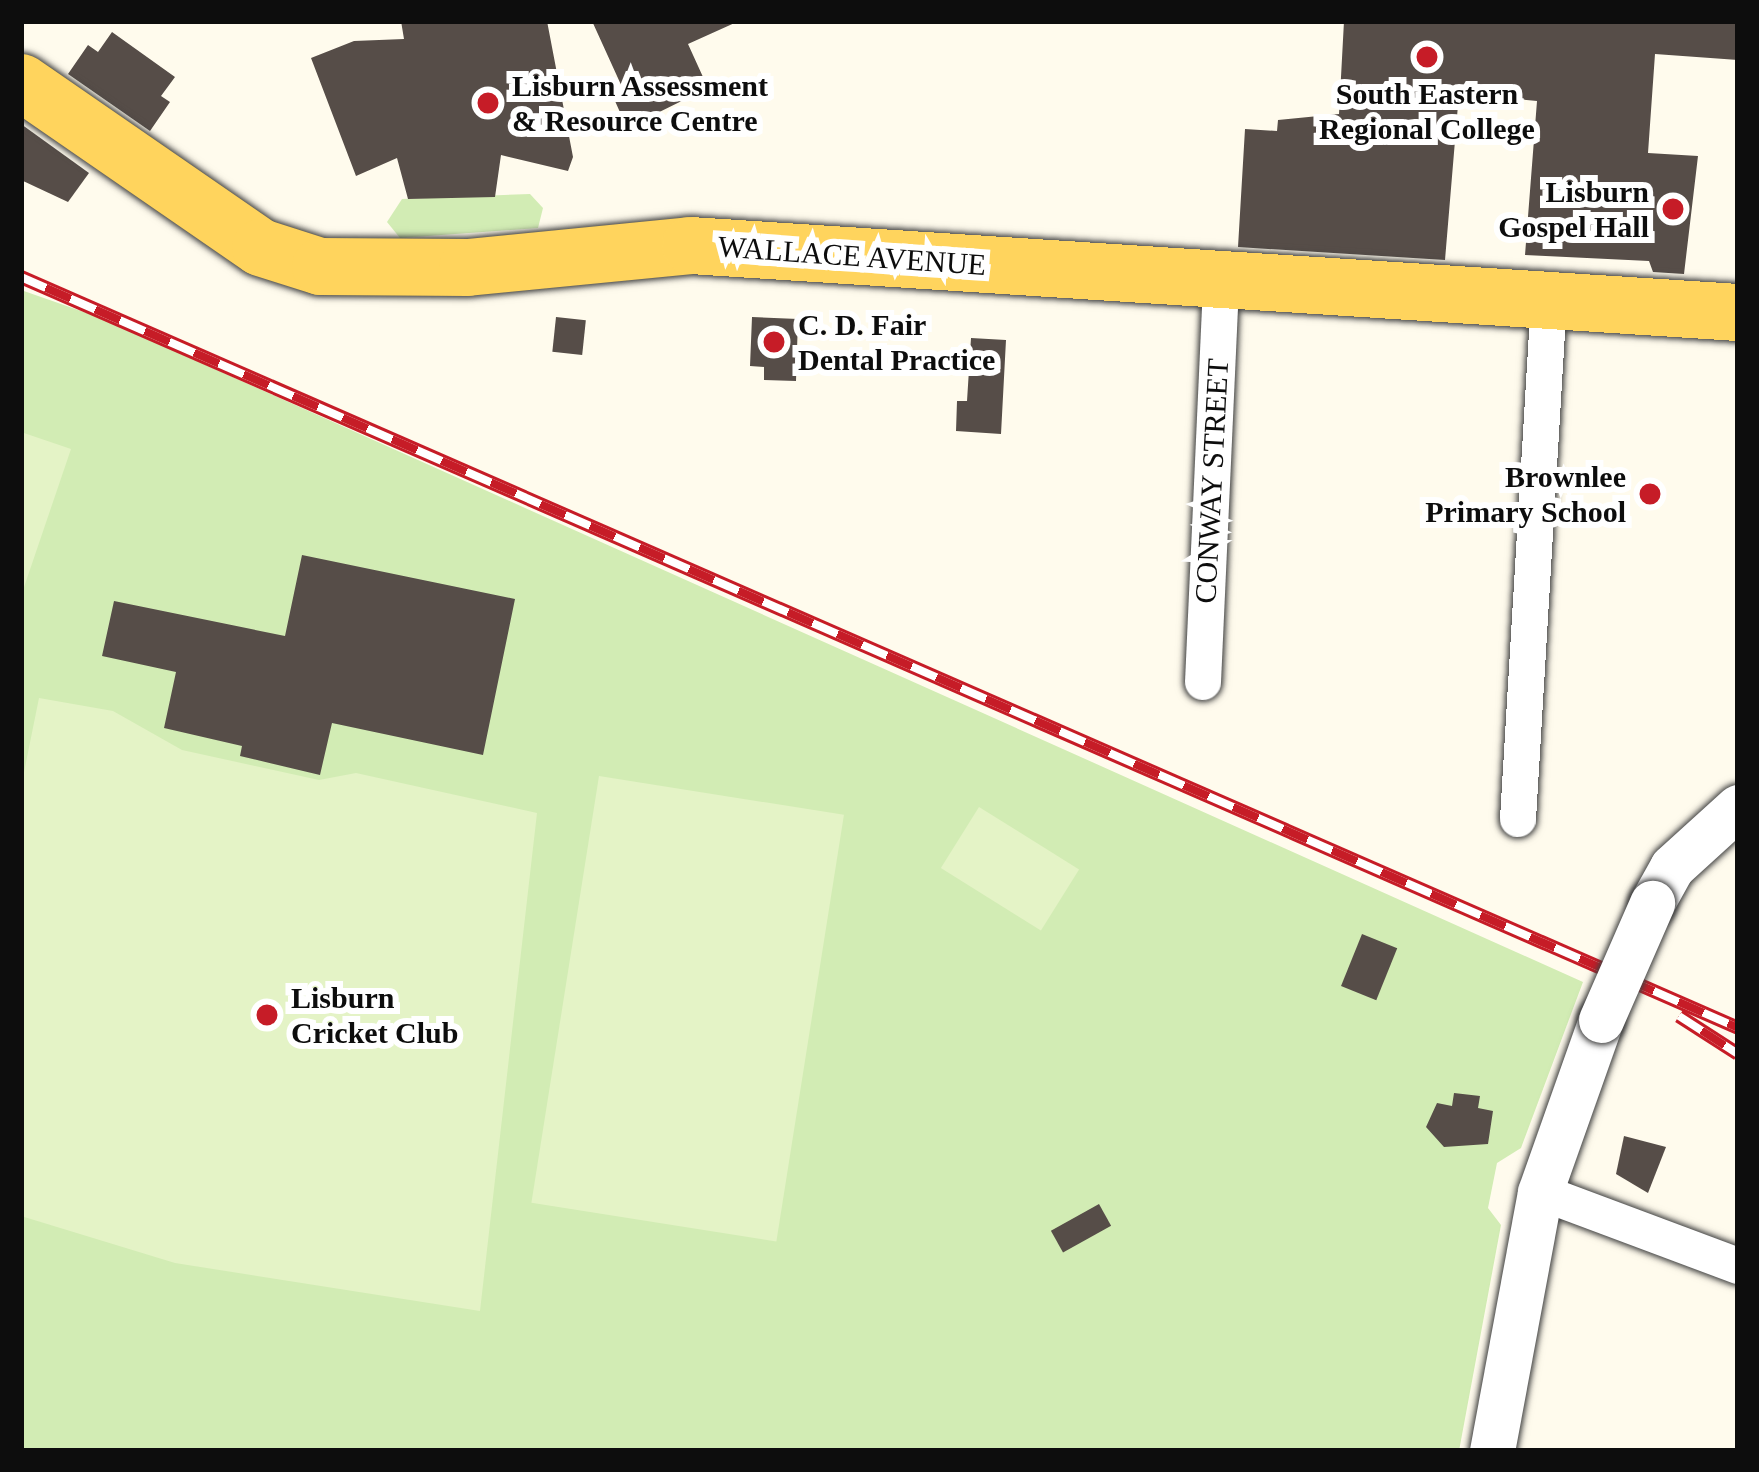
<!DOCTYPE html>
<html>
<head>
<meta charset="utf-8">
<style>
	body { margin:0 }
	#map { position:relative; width:1759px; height:1472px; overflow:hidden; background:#fffbed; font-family:Georgia,serif }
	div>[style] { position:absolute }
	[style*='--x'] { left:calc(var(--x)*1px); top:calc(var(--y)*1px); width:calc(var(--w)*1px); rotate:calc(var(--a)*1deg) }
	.green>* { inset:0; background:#d2ecb4 }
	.pitch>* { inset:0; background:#e4f3c6; transform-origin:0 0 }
	.building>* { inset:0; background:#564d48; transform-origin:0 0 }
	.roads { filter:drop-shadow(0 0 3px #404040) drop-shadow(0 0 3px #404040) }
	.minor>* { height:36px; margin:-18px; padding:0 18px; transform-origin:18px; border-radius:18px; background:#fff }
	.tertiary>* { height:45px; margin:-22.5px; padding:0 22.5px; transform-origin:22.5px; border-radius:22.5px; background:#fff }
	.primary>* { height:57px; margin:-28.5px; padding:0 28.5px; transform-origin:28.5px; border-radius:28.5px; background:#ffd45d }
	.rail>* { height:14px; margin-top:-7px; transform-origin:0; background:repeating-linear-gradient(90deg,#fff 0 27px,#c61c27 0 54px); box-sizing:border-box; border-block:3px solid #c61c27 }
	.bridges { filter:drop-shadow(0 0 3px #404040) drop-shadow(0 0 3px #404040) }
	.tertiary-bridge>* { height:45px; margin:-22.5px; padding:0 22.5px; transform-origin:22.5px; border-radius:22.5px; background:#fff }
	.dots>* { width:33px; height:33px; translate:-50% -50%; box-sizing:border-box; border:6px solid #fff; border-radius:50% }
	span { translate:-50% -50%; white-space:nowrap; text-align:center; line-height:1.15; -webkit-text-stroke:12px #fff; paint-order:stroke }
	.poi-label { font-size:30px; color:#0d0d0d; font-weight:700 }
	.left { translate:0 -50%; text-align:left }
	.right { translate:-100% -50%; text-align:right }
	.street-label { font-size:30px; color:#0d0d0d }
	.frame { position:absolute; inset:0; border:24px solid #0d0d0d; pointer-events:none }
</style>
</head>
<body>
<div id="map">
	<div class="green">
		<div style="clip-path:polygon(530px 194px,543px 208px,538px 228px,400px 238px,387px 222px,402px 199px)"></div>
		<div style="clip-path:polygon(21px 290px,101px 318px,1583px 982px,1521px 1148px,1497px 1163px,1488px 1208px,1501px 1225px,1459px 1451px,21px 1451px)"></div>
	</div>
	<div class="pitch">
		<div style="clip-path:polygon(21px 432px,71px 449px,21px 596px)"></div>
		<div style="clip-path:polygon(39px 698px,113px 711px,182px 750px,319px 780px,356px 773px,537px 813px,480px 1311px,175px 1263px,21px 1216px,21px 787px)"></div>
		<div style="left:599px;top:776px;width:248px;height:432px;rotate:9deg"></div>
		<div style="left:979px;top:807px;width:118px;height:72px;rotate:32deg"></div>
	</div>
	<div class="building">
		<div style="clip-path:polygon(401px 21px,547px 21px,573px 157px,568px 171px,501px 155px,495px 197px,408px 199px,397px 158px,356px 176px,311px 58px,354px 41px,404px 39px)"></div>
		<div style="clip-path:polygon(592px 21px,739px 21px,688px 44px,708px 88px,627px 128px,611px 92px,622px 87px)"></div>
		<div style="clip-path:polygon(1344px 21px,1738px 21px,1738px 60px,1655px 54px,1648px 153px,1698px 156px,1684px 274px,1653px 272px,1649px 261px,1525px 255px,1537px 101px,1459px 93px,1445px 260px,1238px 247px,1245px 129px,1277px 131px,1278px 120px,1339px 114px)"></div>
		<div style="clip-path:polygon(112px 32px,175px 77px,161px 96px,170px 102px,150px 131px,68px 74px,88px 45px,98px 52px)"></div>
		<div style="clip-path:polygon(21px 124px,89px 173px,68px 202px,21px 180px)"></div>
		<div style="left:556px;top:317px;width:30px;height:35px;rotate:6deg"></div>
		<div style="clip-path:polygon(752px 317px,798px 319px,796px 381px,764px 380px,764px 367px,750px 366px)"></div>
		<div style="clip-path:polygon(971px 338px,1006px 340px,1001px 434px,956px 431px,957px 401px,967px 401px)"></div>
		<div style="clip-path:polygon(302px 555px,515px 599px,483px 755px,332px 723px,320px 775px,240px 756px,242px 746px,164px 728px,176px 672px,102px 656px,114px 601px,285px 636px)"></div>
		<div style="left:1362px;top:934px;width:38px;height:56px;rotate:22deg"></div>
		<div style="clip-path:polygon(1454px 1093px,1480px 1096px,1478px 1108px,1493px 1111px,1488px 1144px,1444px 1147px,1426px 1127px,1437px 1103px,1452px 1106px)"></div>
		<div style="clip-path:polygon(1624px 1136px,1666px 1147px,1648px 1193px,1616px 1174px)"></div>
		<div style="left:1099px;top:1204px;width:25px;height:55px;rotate:61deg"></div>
	</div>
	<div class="roads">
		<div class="minor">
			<div style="--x:1203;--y:682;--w:402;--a:-87.4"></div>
			<div style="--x:1518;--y:819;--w:521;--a:-86.59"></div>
			<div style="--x:1540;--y:1192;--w:211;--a:20.5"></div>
		</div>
		<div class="tertiary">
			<div style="--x:1652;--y:903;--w:41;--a:-60.9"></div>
			<div style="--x:1672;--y:867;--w:89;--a:-42.3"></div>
			<div style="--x:1492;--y:1451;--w:263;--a:-79.5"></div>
			<div style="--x:1540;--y:1192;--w:182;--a:-70.5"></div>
		</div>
		<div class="primary">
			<div style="--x:21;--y:82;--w:290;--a:34.6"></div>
			<div style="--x:260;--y:247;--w:63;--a:17.6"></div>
			<div style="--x:320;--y:266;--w:147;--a:0.4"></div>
			<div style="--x:467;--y:267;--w:224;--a:-5.6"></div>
			<div style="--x:690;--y:245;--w:1050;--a:3.66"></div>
		</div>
	</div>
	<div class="rail">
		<div style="--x:21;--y:277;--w:1874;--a:23.62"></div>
		<div style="--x:1679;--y:1016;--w:70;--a:32.8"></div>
	</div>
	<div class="bridges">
		<div class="tertiary-bridge">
			<div style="--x:1601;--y:1020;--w:128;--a:-66.4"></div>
		</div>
	</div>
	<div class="dots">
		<div style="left:1427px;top:57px;background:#c61c27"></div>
		<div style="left:488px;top:103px;background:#c61c27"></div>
		<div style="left:1673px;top:209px;background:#c61c27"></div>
		<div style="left:774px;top:342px;background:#c61c27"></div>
		<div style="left:1650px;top:494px;background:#c61c27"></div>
		<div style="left:267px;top:1015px;background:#c61c27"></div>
	</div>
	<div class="poi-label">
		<span class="left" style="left:512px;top:103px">Lisburn Assessment<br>&amp; Resource Centre</span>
		<span style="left:1427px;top:111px">South Eastern<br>Regional College</span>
		<span class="right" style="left:1649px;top:209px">Lisburn<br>Gospel Hall</span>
		<span class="left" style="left:798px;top:342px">C. D. Fair<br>Dental Practice</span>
		<span class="right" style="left:1626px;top:494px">Brownlee<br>Primary School</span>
		<span class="left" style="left:291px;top:1015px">Lisburn<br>Cricket Club</span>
	</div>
	<div class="street-label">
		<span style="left:852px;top:256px;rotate:4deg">WALLACE AVENUE</span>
		<span style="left:1212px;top:481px;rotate:-87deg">CONWAY STREET</span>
	</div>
	<div class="frame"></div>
</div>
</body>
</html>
